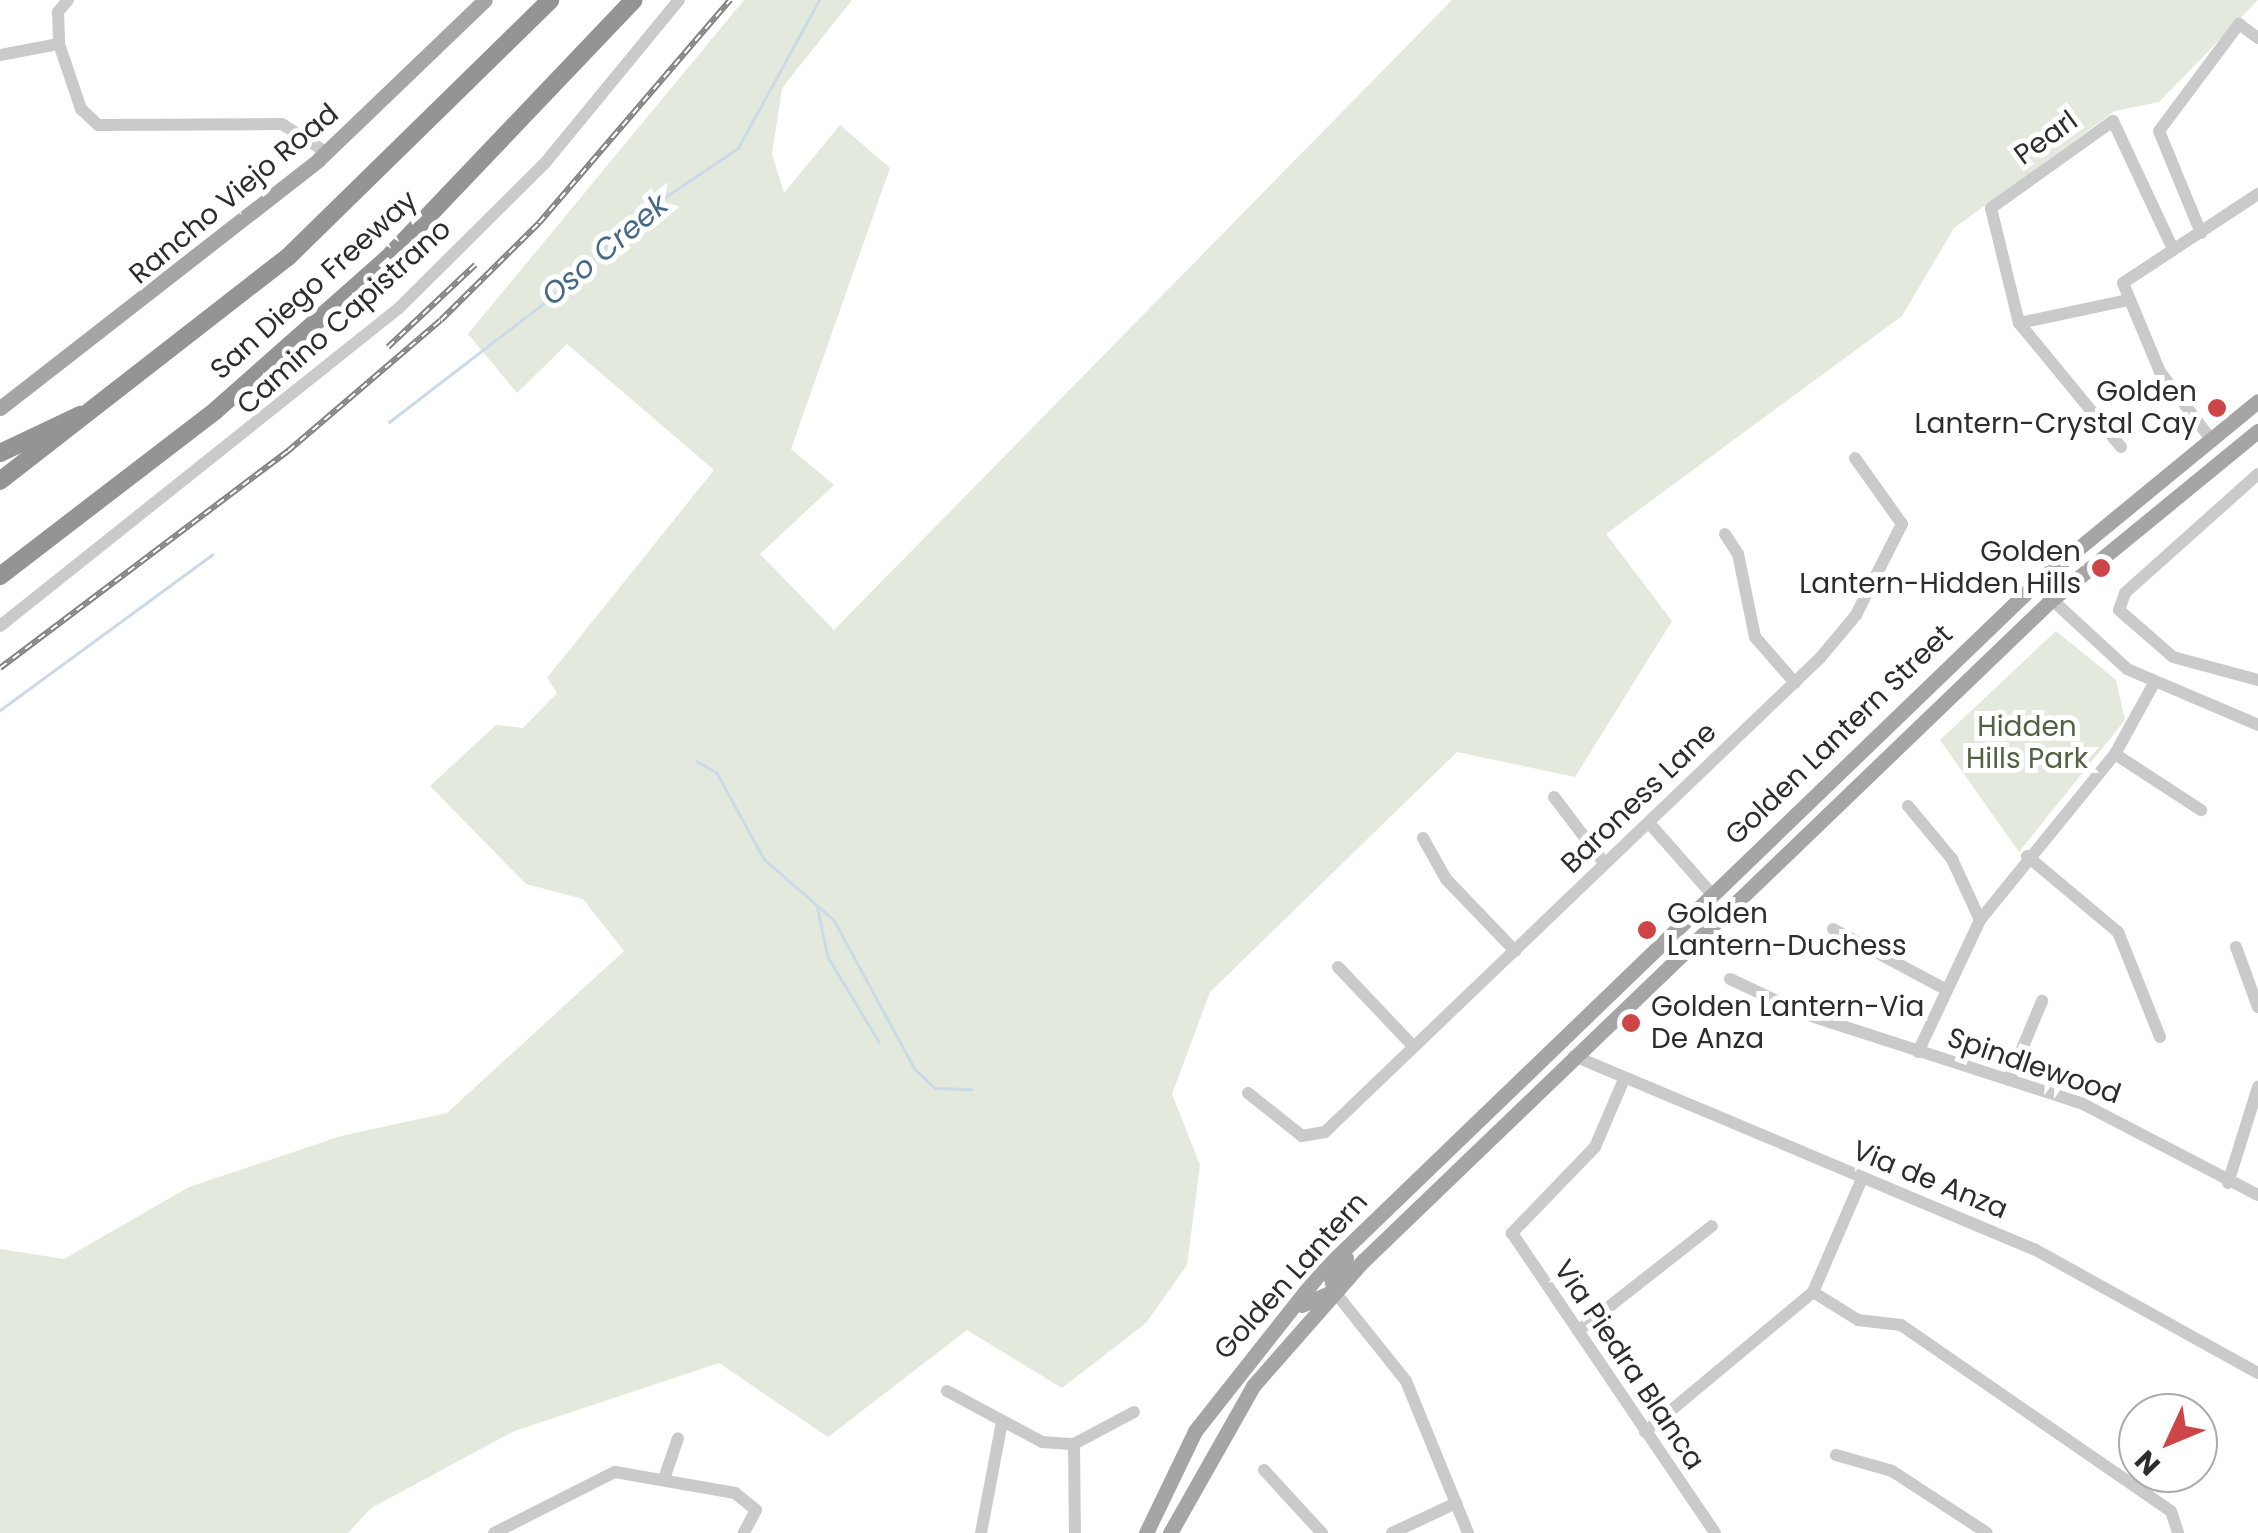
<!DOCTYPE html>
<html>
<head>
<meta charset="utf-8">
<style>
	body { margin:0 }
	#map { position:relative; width:2258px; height:1533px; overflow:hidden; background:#fff; font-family:Poppins,sans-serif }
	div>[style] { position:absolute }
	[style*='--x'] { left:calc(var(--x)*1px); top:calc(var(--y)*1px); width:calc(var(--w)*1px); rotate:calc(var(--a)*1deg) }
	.green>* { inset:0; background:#e3e9dd }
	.stream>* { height:2.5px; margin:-1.25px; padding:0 1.25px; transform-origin:1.25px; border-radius:1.25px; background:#cbdae7 }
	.minor>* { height:12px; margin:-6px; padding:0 6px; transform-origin:6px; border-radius:6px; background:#cacaca }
	.major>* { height:15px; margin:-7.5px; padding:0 7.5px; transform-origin:7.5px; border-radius:7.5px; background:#a5a5a5 }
	.highway>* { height:18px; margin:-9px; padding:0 9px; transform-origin:9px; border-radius:9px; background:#949494 }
	.rail>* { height:6px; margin-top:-3px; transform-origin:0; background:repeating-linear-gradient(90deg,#fff 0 8px,#828282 0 16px); box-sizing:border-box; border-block:2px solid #828282 }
	.dots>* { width:28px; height:28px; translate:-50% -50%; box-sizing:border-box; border:5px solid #fff; border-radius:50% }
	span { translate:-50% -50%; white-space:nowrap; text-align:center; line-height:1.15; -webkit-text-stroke:10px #fff; paint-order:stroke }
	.street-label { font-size:28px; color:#2d2d2d }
	.poi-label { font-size:28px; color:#2d2d2d }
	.right { translate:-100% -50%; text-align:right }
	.left { translate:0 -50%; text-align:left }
	.park-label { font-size:28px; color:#4f6341 }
	.water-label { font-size:30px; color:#466985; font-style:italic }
	.north { position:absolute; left:2118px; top:1393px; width:100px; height:100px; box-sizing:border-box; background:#fff; border:2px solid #ababab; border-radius:50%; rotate:226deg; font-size:28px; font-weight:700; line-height:40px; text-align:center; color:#2d2d2d }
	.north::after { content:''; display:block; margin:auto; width:35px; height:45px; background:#ce4548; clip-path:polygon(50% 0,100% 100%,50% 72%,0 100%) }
</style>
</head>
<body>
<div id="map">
	<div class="green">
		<div style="clip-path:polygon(744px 0,852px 0,782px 88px,772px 154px,784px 193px,840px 125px,890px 168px,791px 449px,834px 485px,760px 554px,834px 630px,1452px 0,2258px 0,2159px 102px,2115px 111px,1954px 228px,1902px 316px,1606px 534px,1672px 621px,1575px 777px,1457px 752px,1210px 992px,1172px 1094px,1200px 1165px,1187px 1265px,1146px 1323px,1062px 1388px,967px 1330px,828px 1437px,719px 1363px,514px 1431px,371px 1508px,348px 1533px,0 1533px,0 1249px,64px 1259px,189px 1187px,341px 1136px,447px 1113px,624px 951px,583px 899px,526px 884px,430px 786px,496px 725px,523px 728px,557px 693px,547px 678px,714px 470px,567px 344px,517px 393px,468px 334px)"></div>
		<div style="clip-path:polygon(2056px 631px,2116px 680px,2125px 720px,2019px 852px,1940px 740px)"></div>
	</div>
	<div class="stream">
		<div style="--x:389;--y:422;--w:228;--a:-37.5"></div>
		<div style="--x:570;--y:283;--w:88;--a:-45.9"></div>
		<div style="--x:631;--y:220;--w:129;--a:-33.9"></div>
		<div style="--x:738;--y:148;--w:169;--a:-61.3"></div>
		<div style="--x:0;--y:710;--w:263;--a:-36.2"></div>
		<div style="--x:697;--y:761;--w:23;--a:31"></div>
		<div style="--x:717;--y:773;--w:98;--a:61.3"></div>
		<div style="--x:764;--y:859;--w:93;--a:41.1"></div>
		<div style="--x:834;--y:920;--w:170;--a:61.5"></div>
		<div style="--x:915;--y:1069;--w:28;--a:44"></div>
		<div style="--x:935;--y:1088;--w:36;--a:2"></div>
		<div style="--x:817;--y:905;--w:53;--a:78.1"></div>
		<div style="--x:828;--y:957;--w:99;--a:59"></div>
	</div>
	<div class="minor">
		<div style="--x:68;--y:0;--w:16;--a:130"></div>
		<div style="--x:58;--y:12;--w:32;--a:88"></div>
		<div style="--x:59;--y:44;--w:69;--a:71.3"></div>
		<div style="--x:81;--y:109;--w:23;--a:43"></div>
		<div style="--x:98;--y:125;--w:184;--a:-0.3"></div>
		<div style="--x:282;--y:124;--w:52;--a:32.5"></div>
		<div style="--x:0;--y:55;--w:60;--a:-10.6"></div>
		<div style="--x:2201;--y:233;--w:110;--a:-112.4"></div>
		<div style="--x:2159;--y:131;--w:134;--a:-53.2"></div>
		<div style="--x:2239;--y:24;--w:24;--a:36"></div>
		<div style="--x:2019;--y:323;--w:111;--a:-11.9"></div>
		<div style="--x:2210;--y:438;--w:83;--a:-127.1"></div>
		<div style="--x:2160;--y:372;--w:96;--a:-112.6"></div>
		<div style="--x:2123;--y:283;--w:162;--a:-33.4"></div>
		<div style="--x:2121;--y:447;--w:161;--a:-129.4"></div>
		<div style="--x:2019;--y:323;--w:118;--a:-103.7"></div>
		<div style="--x:1991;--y:208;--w:150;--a:-35.5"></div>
		<div style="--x:2113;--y:121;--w:139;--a:64.9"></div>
		<div style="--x:2258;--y:474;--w:178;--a:138.2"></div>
		<div style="--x:2125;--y:593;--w:18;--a:109"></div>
		<div style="--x:2119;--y:610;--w:72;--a:41"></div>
		<div style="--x:2173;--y:657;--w:88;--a:15.1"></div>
		<div style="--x:1725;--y:534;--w:24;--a:57"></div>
		<div style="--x:1738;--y:554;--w:85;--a:78.4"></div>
		<div style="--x:1755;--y:637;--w:61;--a:49"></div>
		<div style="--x:2035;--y:584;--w:125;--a:42.7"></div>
		<div style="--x:2127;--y:669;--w:142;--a:23.1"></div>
		<div style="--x:0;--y:626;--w:510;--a:-38.55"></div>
		<div style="--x:399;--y:308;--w:206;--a:-44.8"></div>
		<div style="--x:545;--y:163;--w:211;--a:-50.6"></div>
		<div style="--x:2115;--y:754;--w:103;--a:33.1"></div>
		<div style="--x:1554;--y:797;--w:84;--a:52.7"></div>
		<div style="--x:1908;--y:806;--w:69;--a:50.3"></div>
		<div style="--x:1952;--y:859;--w:67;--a:65.3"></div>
		<div style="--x:1650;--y:824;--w:91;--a:48.6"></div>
		<div style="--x:1423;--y:838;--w:47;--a:60.7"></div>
		<div style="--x:1446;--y:879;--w:100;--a:46.2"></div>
		<div style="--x:2027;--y:856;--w:119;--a:39.9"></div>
		<div style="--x:2118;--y:932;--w:113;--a:68.2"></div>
		<div style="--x:1833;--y:929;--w:127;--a:28.2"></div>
		<div style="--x:2236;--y:947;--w:64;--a:69.9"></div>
		<div style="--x:1338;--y:967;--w:110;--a:46.5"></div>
		<div style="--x:1730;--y:979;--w:83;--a:25"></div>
		<div style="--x:1805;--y:1014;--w:292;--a:17.9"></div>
		<div style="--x:2083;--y:1104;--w:197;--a:27.5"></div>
		<div style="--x:1918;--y:1052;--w:146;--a:-64.8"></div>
		<div style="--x:1980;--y:920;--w:214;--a:-50.9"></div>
		<div style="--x:2115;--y:754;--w:79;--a:-61.2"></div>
		<div style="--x:1574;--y:1056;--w:499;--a:22.8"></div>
		<div style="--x:2034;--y:1249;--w:256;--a:29"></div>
		<div style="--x:2009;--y:1080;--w:86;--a:-67.3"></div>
		<div style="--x:1622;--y:1084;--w:69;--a:113.2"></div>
		<div style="--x:1595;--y:1147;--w:120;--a:134"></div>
		<div style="--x:1512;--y:1233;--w:362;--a:55.9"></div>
		<div style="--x:1248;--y:1093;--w:69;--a:38.5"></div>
		<div style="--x:1302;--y:1136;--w:23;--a:-10"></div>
		<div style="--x:1325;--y:1132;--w:685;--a:-43.76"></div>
		<div style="--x:1820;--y:658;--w:56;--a:-50.1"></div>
		<div style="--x:1856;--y:615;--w:102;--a:-63.2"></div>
		<div style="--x:1902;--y:524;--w:81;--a:-125.5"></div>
		<div style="--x:2228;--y:1183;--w:101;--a:-72.6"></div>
		<div style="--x:1334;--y:1291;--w:115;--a:51.3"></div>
		<div style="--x:1406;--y:1381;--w:164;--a:67.8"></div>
		<div style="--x:1813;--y:1292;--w:53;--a:31.9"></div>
		<div style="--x:1858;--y:1320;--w:43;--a:6.6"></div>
		<div style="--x:1901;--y:1325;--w:328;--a:34.6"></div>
		<div style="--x:2171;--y:1511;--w:23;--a:72"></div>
		<div style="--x:1578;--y:1331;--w:170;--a:-38.1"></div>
		<div style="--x:947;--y:1391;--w:108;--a:28.2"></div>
		<div style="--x:1042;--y:1442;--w:32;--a:4"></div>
		<div style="--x:1074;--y:1444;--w:68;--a:-28.1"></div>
		<div style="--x:1645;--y:1432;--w:219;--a:-39.8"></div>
		<div style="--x:1813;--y:1292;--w:123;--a:-66.6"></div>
		<div style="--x:1074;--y:1444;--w:89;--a:89.4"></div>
		<div style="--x:1836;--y:1455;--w:58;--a:15.9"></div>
		<div style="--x:1892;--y:1471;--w:113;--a:33.1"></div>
		<div style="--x:1264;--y:1470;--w:86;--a:47.4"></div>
		<div style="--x:664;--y:1479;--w:43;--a:-71.1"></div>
		<div style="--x:494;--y:1533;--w:136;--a:-26.8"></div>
		<div style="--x:615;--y:1472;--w:122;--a:9.9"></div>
		<div style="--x:735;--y:1493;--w:27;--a:39"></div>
		<div style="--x:756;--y:1510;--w:26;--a:118"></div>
		<div style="--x:981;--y:1533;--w:113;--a:-79.3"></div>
		<div style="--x:1392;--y:1533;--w:71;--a:-25.1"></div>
	</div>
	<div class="major">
		<div style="--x:0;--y:408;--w:403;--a:-37.9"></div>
		<div style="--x:318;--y:160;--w:231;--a:-43.8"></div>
		<div style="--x:1302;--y:1305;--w:35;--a:-24"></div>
		<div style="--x:1334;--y:1291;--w:13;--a:-103"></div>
		<div style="--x:1331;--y:1278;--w:25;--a:-53"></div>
		<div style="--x:1146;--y:1533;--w:113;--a:-64.3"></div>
		<div style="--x:1195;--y:1431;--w:199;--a:-51.7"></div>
		<div style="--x:1318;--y:1275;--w:996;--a:-43.94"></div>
		<div style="--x:2035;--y:584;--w:288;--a:-39.4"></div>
		<div style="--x:1170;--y:1533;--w:169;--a:-60.5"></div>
		<div style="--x:1253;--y:1386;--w:167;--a:-48.7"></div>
		<div style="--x:1363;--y:1261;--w:953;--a:-43.85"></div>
		<div style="--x:2050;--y:601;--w:269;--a:-39.3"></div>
	</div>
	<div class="highway">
		<div style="--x:0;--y:453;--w:89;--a:-25.4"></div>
		<div style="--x:0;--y:481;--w:365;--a:-37.9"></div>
		<div style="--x:288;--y:257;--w:367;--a:-44.4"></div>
		<div style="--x:0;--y:576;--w:271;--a:-37.5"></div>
		<div style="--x:215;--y:411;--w:231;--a:-41.5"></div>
		<div style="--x:388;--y:258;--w:356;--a:-46.4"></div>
	</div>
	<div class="rail">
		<div style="--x:388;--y:347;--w:120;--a:-43.3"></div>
		<div style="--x:0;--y:668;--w:361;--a:-37"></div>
		<div style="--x:288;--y:451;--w:201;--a:-40.6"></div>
		<div style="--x:441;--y:320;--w:138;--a:-44.7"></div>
		<div style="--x:539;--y:223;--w:294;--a:-49.4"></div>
	</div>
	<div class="dots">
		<div style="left:2217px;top:408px;background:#ce4548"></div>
		<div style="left:2101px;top:568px;background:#ce4548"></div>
		<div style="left:1647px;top:930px;background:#ce4548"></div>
		<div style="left:1631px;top:1023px;background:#ce4548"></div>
	</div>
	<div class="street-label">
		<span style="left:2046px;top:138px;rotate:-36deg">Pearl</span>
		<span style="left:234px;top:194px;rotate:-40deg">Rancho Viejo Road</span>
		<span style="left:314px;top:285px;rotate:-42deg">San Diego Freeway</span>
		<span style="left:344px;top:317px;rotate:-42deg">Camino Capistrano</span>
		<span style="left:1839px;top:735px;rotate:-44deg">Golden Lantern Street</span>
		<span style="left:1639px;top:798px;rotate:-44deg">Baroness Lane</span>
		<span style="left:2034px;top:1066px;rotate:19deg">Spindlewood</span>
		<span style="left:1930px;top:1180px;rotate:22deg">Via de Anza</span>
		<span style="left:1291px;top:1276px;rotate:-48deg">Golden Lantern</span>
		<span style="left:1629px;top:1365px;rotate:56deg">Via Piedra Blanca</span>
	</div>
	<div class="poi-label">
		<span class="right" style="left:2197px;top:408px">Golden<br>Lantern-Crystal Cay</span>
		<span class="right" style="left:2081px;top:568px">Golden<br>Lantern-Hidden Hills</span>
		<span class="left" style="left:1667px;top:930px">Golden<br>Lantern-Duchess</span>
		<span class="left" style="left:1651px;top:1023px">Golden Lantern-Via<br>De Anza</span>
	</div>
	<div class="park-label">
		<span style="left:2027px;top:743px">Hidden<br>Hills Park</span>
	</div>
	<div class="water-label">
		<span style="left:605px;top:250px;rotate:-40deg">Oso Creek</span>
	</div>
	<div class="north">N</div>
</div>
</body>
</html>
